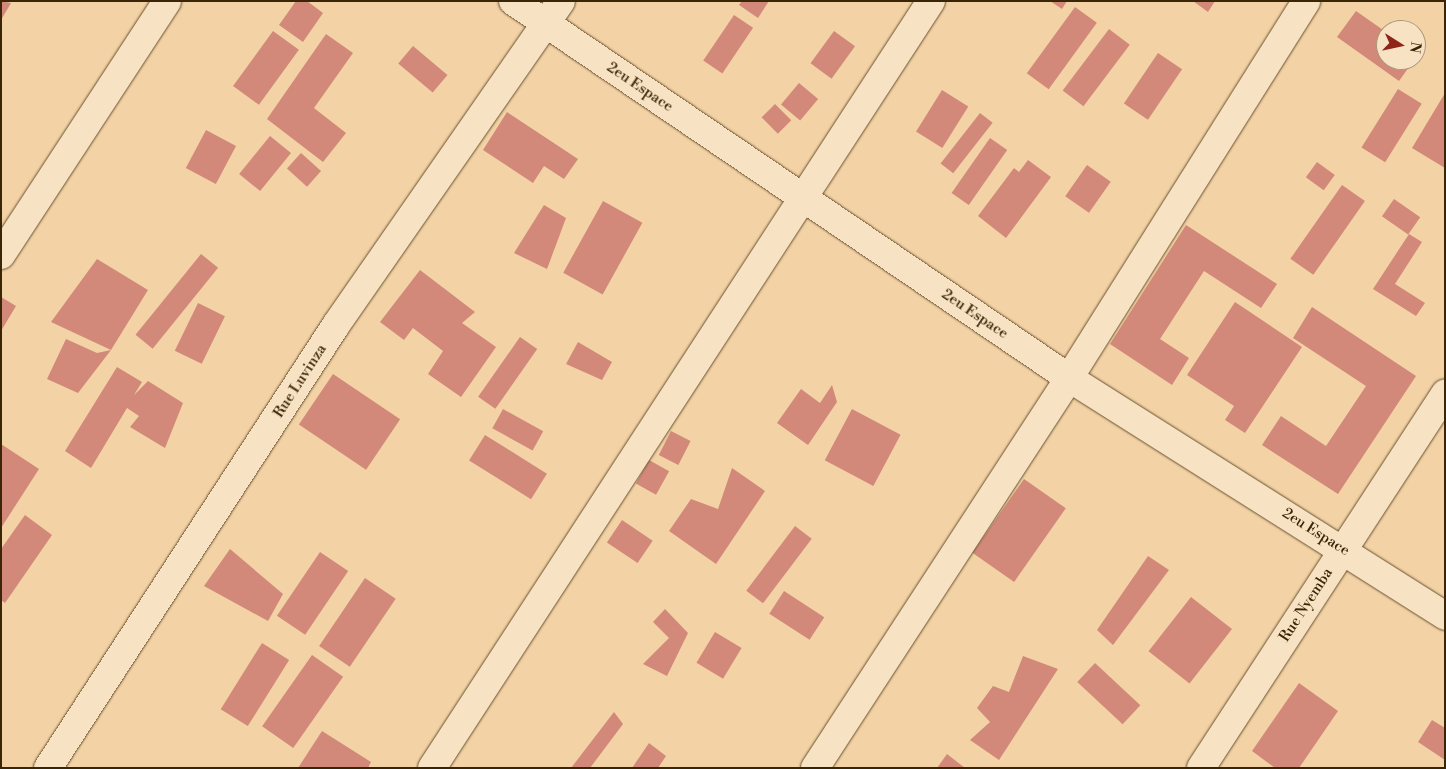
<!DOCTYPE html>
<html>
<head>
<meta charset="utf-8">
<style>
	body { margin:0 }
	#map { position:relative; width:1446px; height:769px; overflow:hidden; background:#f3d2a5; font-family:"Libre Bodoni",serif }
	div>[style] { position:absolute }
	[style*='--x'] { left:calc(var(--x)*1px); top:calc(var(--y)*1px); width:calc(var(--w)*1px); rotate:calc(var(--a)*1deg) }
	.building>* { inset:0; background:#d2897a; transform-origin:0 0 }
	.roads { filter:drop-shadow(0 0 1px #68512e) drop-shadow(0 0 1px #68512e) }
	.minor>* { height:28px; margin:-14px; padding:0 14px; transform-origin:14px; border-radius:14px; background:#f7e2c4 }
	span { translate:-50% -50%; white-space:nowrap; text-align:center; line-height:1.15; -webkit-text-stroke:5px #f7e2c4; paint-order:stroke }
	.street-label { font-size:15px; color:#3a2607 }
	.frame { position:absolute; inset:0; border:2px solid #3a2607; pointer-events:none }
	.north { position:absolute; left:1376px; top:20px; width:50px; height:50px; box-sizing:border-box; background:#f7e2c4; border:1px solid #ab9778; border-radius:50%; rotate:100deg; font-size:14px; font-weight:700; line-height:20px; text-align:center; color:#3a2607 }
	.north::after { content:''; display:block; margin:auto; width:18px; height:22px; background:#8f2418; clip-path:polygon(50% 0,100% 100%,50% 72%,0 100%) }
</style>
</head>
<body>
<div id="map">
	<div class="building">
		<div style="clip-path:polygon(1px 1px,11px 3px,1px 20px)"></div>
		<div style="clip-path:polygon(296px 1px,307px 1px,323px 13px,303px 42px,279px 25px)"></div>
		<div style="clip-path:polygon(742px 1px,769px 1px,758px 18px,739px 5px)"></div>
		<div style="clip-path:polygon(1050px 1px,1067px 1px,1062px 9px)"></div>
		<div style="clip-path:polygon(1193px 1px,1215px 1px,1208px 12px)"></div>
		<div style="left:1075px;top:7px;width:27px;height:82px;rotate:36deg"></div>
		<div style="clip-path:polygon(1356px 11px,1386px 32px,1386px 60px,1414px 60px,1399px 81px,1337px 37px)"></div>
		<div style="left:734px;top:15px;width:23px;height:55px;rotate:34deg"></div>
		<div style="left:1109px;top:29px;width:26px;height:77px;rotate:37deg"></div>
		<div style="left:273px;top:31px;width:32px;height:68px;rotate:36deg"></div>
		<div style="left:834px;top:31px;width:26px;height:40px;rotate:36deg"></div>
		<div style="clip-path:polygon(326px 34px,353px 53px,314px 108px,346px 133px,323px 162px,267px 119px)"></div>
		<div style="left:413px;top:46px;width:45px;height:23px;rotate:40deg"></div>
		<div style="left:1158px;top:53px;width:29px;height:61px;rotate:34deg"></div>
		<div style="left:799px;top:83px;width:25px;height:28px;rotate:40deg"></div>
		<div style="left:1398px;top:89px;width:28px;height:69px;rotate:32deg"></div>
		<div style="left:942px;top:90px;width:31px;height:49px;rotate:32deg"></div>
		<div style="clip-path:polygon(1445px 93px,1445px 168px,1412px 148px)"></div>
		<div style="left:775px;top:104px;width:23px;height:19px;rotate:45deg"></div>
		<div style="clip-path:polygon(507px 112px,578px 159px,564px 179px,544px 166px,533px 183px,483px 150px)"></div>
		<div style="left:980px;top:113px;width:16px;height:64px;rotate:38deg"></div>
		<div style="left:206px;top:130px;width:34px;height:43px;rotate:28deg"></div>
		<div style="left:270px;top:136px;width:27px;height:49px;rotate:39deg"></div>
		<div style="left:990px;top:138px;width:21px;height:67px;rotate:35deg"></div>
		<div style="left:301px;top:153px;width:27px;height:21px;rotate:42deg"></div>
		<div style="clip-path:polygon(1028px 160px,1051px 177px,1006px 238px,978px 216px,1014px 168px,1019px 172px)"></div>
		<div style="left:1317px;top:162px;width:22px;height:19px;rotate:36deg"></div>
		<div style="left:1087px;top:165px;width:29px;height:38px;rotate:35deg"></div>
		<div style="left:1342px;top:185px;width:28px;height:90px;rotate:35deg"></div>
		<div style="left:1394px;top:199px;width:32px;height:21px;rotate:35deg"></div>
		<div style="left:603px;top:201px;width:45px;height:82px;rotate:29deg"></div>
		<div style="clip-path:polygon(544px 205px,566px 218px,547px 269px,514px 253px)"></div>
		<div style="clip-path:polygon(1186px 225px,1277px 284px,1261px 308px,1204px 271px,1160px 339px,1189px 358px,1172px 385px,1110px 344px)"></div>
		<div style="clip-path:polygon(1409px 234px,1422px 242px,1395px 284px,1425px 303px,1416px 316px,1373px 289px)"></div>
		<div style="left:201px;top:254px;width:22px;height:104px;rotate:39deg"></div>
		<div style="clip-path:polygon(97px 259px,148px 290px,111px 350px,51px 322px)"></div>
		<div style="clip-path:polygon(420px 270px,475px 312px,462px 323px,496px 347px,461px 397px,428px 374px,443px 351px,413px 328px,404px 340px,380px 322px)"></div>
		<div style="clip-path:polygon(1px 297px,16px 306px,1px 331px)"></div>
		<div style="clip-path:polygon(1235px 302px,1302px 347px,1245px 433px,1225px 420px,1234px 406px,1187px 375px)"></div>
		<div style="left:198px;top:303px;width:30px;height:53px;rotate:26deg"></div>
		<div style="clip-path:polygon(1312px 307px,1416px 376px,1338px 494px,1262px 445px,1281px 416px,1326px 446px,1366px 386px,1293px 338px)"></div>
		<div style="left:520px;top:337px;width:21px;height:73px;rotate:35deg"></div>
		<div style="clip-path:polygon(66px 339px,97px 353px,111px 350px,78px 393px,47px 379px)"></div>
		<div style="clip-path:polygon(578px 342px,612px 362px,602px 380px,566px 364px)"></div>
		<div style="clip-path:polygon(117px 367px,142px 382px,134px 395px,148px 381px,183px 403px,165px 448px,130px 427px,139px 416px,127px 408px,91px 468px,65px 451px)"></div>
		<div style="left:333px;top:374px;width:81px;height:61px;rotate:34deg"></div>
		<div style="clip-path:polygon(832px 385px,837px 402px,808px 445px,777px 423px,801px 389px,820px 403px)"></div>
		<div style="left:503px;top:409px;width:46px;height:22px;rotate:29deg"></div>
		<div style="left:852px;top:409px;width:55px;height:58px;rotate:28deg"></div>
		<div style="left:671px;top:431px;width:22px;height:27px;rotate:27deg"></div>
		<div style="left:485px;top:435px;width:73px;height:30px;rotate:32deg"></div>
		<div style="clip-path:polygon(1px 444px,39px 469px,1px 528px)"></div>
		<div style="left:649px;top:460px;width:23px;height:27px;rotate:29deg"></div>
		<div style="clip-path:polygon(732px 468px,765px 491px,716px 564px,669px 531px,691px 499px,718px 509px)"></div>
		<div style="left:1024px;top:479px;width:51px;height:90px;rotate:35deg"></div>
		<div style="clip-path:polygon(25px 515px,52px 535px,5px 603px,1px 600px,1px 549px)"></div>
		<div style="left:622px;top:520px;width:37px;height:27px;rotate:34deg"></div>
		<div style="left:795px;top:526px;width:21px;height:81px;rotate:37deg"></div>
		<div style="clip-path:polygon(230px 549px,283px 594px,268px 621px,204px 586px)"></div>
		<div style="left:320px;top:552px;width:34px;height:77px;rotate:34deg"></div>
		<div style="clip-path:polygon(1148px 556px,1169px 570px,1113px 645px,1097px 630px)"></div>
		<div style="left:365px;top:578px;width:37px;height:82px;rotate:34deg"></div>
		<div style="left:784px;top:591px;width:48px;height:27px;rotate:33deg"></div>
		<div style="left:1191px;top:597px;width:52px;height:69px;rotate:38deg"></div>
		<div style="clip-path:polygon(665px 609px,688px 633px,667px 676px,643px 664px,669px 638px,653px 622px)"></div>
		<div style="left:715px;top:632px;width:31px;height:36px;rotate:31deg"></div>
		<div style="left:262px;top:643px;width:32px;height:78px;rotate:32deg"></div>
		<div style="left:312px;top:655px;width:38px;height:87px;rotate:35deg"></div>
		<div style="clip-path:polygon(1023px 656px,1058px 669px,999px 760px,970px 740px,990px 722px,977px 708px,993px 686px,1009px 692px)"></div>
		<div style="left:1095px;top:663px;width:62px;height:26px;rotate:43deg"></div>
		<div style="clip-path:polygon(1299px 683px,1338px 711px,1299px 768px,1275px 768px,1252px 751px)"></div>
		<div style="clip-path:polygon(614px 712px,623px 724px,590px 768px,571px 768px)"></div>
		<div style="clip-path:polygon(1432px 720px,1445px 728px,1445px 760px,1418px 742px)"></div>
		<div style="clip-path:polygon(322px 731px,371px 762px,368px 768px,298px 768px)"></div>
		<div style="clip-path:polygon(649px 743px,666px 756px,658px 768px,632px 768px)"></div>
		<div style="clip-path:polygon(947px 754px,965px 768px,937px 768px)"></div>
	</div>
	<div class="roads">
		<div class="minor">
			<div style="--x:513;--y:1;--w:672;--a:34.14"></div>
			<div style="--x:1069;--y:378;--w:445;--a:32.3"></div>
			<div style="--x:1;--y:255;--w:303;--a:-56.8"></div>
			<div style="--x:48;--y:768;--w:528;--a:-56.97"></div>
			<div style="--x:336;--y:325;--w:394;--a:-55.2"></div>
			<div style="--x:432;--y:768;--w:915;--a:-56.95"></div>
			<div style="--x:815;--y:768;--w:465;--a:-56.9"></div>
			<div style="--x:1069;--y:378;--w:445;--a:-57.8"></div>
			<div style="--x:1201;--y:768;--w:447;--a:-56.9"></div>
		</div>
	</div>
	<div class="street-label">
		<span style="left:640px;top:87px;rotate:34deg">2eu Espace</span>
		<span style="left:975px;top:314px;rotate:34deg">2eu Espace</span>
		<span style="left:300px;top:381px;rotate:-57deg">Rue Luvinza</span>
		<span style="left:1316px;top:532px;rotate:32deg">2eu Espace</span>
		<span style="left:1306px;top:605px;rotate:-57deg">Rue Nyemba</span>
	</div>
	<div class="frame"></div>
	<div class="north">N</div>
</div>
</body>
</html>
